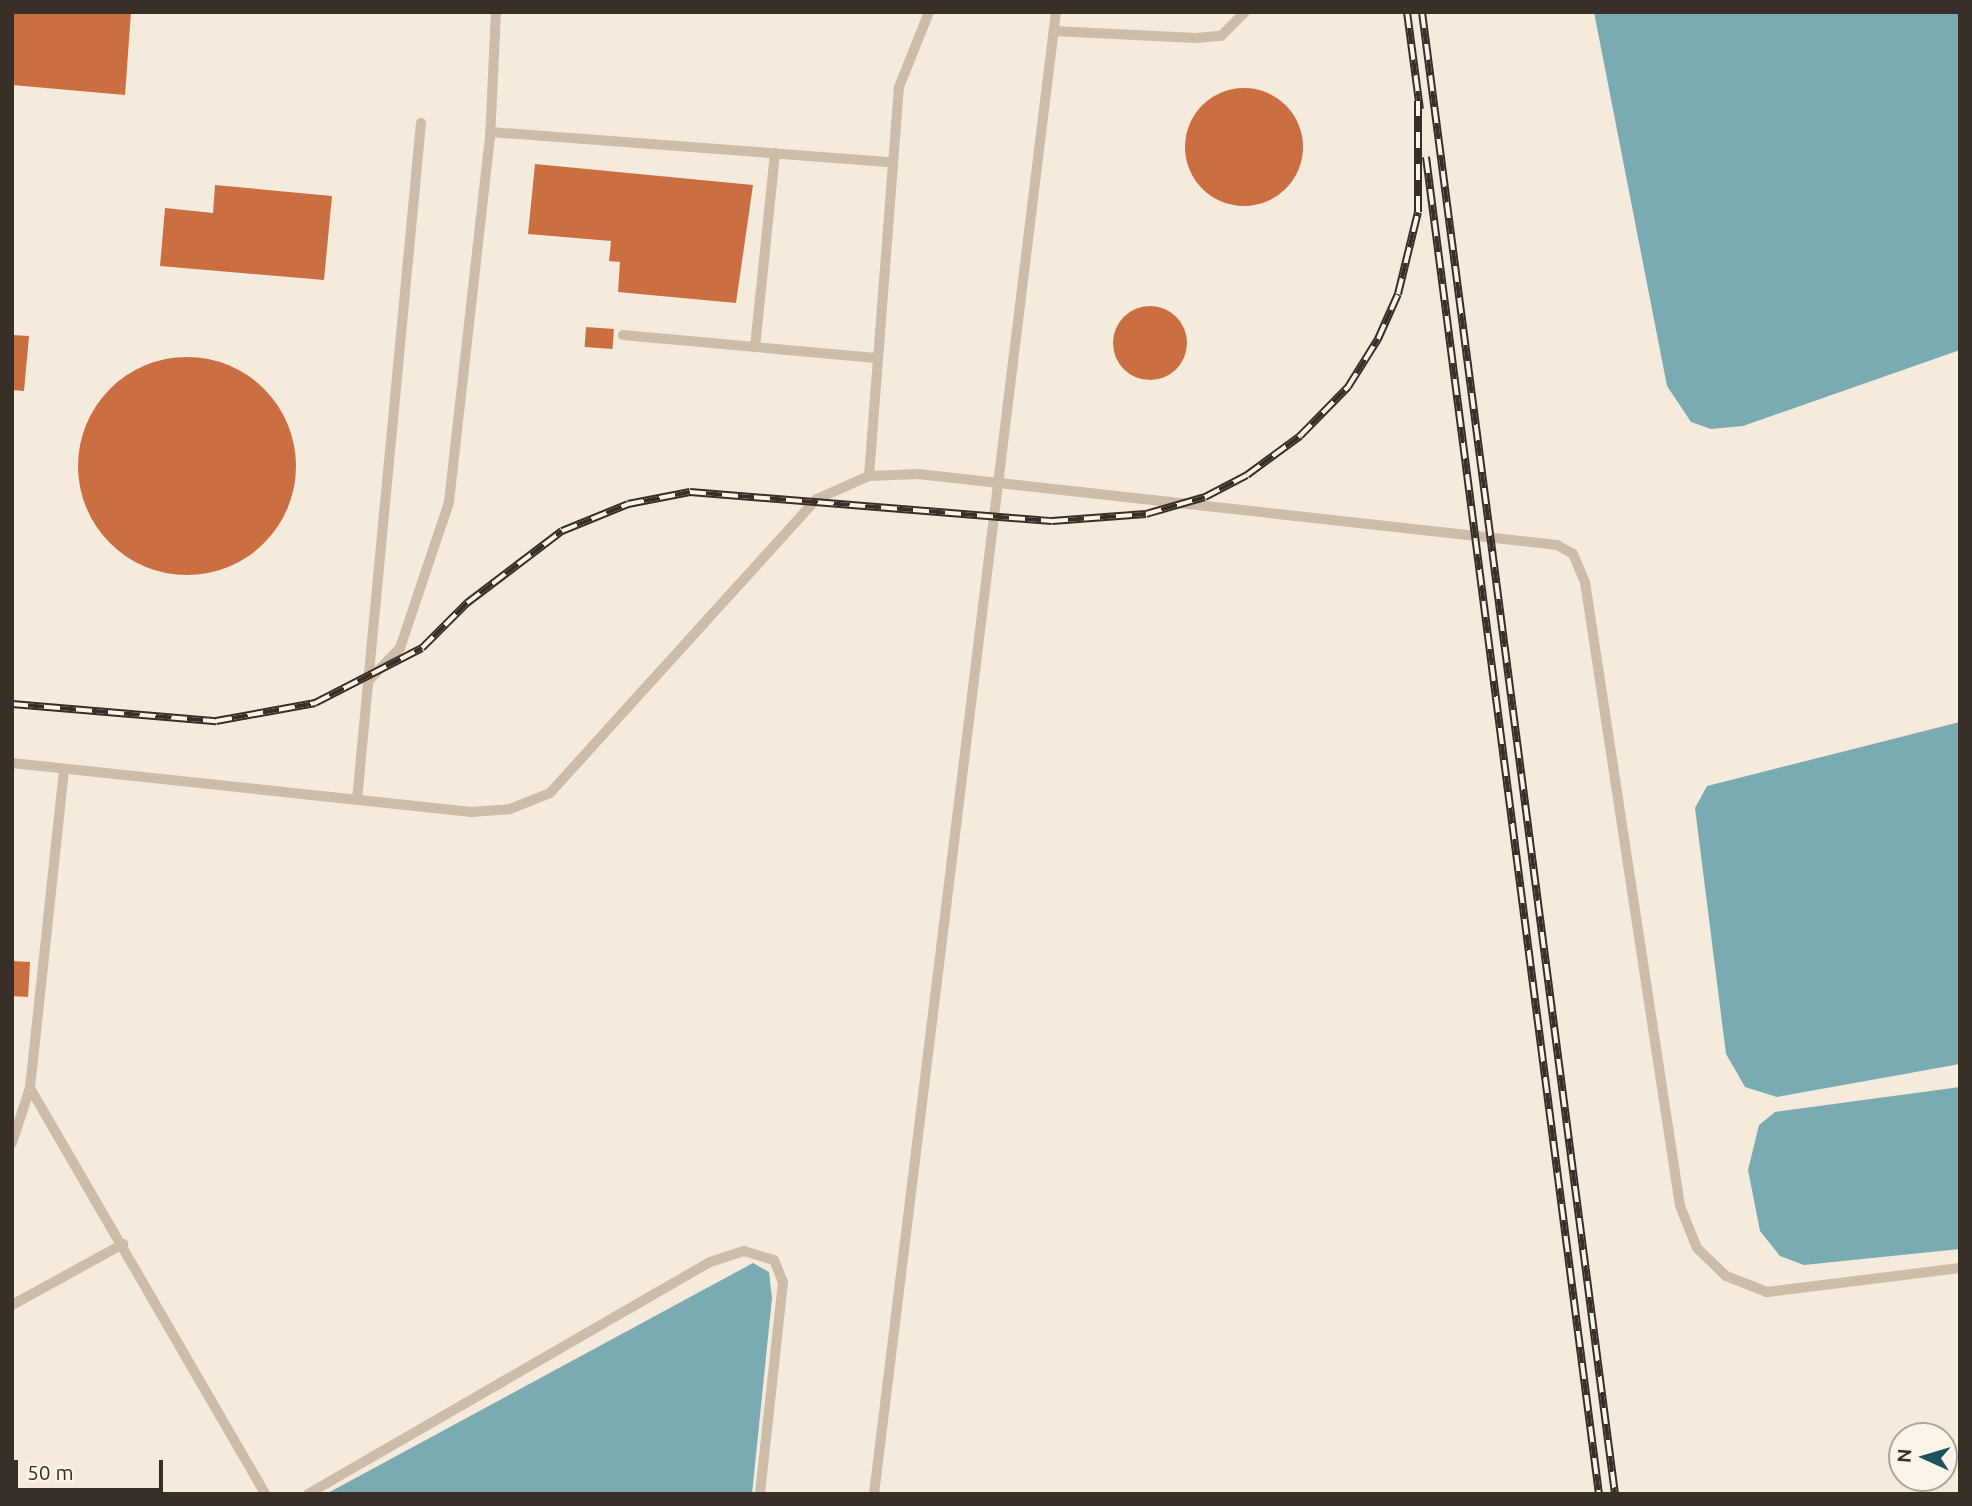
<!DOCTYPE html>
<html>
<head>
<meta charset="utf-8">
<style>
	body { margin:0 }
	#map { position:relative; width:1972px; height:1506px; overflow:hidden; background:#f4ebdd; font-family:Ubuntu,sans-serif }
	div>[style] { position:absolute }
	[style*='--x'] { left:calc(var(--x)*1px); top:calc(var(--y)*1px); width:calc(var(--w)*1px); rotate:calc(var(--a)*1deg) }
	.water>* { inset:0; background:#7babb2 }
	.building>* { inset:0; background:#cb6f43; transform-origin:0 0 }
	.round { border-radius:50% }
	.service>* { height:10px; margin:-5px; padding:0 5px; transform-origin:5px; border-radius:5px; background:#ccbca8 }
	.rail>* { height:8px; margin-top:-4px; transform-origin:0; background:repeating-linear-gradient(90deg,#fbf4ea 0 16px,#392f29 0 32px); box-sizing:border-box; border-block:2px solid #392f29 }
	span { translate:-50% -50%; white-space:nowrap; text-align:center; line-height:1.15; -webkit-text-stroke:5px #fbf4ea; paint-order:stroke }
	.frame { position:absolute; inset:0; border:14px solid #392f29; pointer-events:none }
	.north { position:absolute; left:1888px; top:1422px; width:70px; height:70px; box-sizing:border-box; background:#fbf4ea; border:2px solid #ada59d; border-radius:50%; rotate:274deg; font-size:19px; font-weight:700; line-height:28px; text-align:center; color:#392f29 }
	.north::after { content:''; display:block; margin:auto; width:24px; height:32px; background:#1c535d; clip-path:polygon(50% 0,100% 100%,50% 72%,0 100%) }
	.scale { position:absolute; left:14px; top:1460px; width:149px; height:32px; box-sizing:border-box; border:4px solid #392f29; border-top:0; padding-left:9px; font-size:21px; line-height:24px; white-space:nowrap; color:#392f29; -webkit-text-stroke:5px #fbf4ea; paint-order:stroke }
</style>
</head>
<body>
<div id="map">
	<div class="water">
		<div style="clip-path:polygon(1594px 12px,1960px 12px,1960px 350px,1743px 426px,1711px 429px,1691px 422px,1667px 386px)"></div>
		<div style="clip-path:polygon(1960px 722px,1960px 1064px,1777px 1097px,1745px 1087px,1726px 1054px,1695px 808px,1707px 786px)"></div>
		<div style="clip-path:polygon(1960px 1087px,1960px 1249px,1804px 1265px,1780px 1256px,1760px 1231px,1748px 1170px,1759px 1125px,1775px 1112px)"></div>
		<div style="clip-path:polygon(753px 1263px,769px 1272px,772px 1298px,752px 1494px,326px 1494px)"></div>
	</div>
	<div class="building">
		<div style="clip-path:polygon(12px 12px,131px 12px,125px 95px,12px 85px)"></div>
		<div class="round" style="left:1185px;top:88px;width:118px;height:118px"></div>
		<div style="clip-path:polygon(535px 164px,753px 185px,736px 303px,618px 292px,620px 262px,609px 261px,611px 241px,528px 234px)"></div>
		<div style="clip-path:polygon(215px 185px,332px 196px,324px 280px,160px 266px,165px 208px,213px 213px)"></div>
		<div class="round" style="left:1113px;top:306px;width:74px;height:74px"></div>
		<div style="left:586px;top:327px;width:28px;height:20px;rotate:4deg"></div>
		<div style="clip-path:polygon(12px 335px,29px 336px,24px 391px,12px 390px)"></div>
		<div class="round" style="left:78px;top:357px;width:218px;height:218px"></div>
		<div style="left:12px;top:961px;width:18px;height:35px;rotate:3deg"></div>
	</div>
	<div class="service">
		<div style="--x:1054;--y:31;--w:142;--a:2.8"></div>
		<div style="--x:1196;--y:38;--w:25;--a:-5"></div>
		<div style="--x:1221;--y:36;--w:34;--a:-45"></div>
		<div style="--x:490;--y:132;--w:402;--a:4.3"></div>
		<div style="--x:623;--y:335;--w:254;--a:5.2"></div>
		<div style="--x:755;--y:347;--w:195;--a:-84.1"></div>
		<div style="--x:869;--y:476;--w:390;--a:-85.6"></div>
		<div style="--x:899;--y:87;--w:81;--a:-68.2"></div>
		<div style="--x:369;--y:680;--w:45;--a:-45.9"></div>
		<div style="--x:400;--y:648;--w:154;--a:-71.4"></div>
		<div style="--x:449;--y:502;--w:365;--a:-83.6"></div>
		<div style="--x:490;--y:139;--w:127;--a:-87.3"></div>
		<div style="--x:12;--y:763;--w:462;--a:6.1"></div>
		<div style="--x:471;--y:812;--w:39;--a:-4"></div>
		<div style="--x:510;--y:809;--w:43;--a:-21.8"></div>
		<div style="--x:550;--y:793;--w:397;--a:-47.8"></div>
		<div style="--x:817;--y:499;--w:57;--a:-23.9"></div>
		<div style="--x:869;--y:476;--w:49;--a:-2.3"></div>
		<div style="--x:918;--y:474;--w:643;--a:6.34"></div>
		<div style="--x:1557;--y:545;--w:18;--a:29"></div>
		<div style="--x:1573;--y:554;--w:30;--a:67"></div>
		<div style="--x:1585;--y:582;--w:631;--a:81.34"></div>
		<div style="--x:1680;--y:1206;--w:45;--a:68"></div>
		<div style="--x:1697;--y:1248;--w:40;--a:44"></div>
		<div style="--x:1726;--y:1276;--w:44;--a:21.3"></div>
		<div style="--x:1767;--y:1292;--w:194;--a:-7.1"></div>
		<div style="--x:357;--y:800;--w:680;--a:-84.6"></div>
		<div style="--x:30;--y:1088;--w:469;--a:59.9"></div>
		<div style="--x:12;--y:1143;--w:58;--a:-71.9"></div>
		<div style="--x:30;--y:1088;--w:321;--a:-83.9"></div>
		<div style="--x:12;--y:1305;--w:127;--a:-28.8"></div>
		<div style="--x:308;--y:1494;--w:464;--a:-30"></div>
		<div style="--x:710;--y:1262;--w:36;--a:-18"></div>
		<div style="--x:744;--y:1251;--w:31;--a:17"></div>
		<div style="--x:774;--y:1260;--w:24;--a:68"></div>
		<div style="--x:783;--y:1282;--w:213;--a:96.2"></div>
		<div style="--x:874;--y:1494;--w:1493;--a:-83"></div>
	</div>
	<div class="rail">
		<div style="--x:1407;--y:12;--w:98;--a:82.4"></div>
		<div style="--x:1422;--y:12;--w:1495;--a:82.58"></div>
		<div style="--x:1426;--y:157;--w:1348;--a:82.63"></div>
		<div style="--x:12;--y:704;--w:205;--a:4.8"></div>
		<div style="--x:216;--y:721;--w:101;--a:-10.3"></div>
		<div style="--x:315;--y:703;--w:120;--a:-27.2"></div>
		<div style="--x:422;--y:648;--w:64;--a:-45"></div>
		<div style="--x:467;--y:603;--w:119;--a:-37.2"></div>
		<div style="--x:562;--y:531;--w:71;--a:-22.2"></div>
		<div style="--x:628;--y:504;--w:63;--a:-11"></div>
		<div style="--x:690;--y:492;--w:363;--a:4.6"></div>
		<div style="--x:1052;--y:521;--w:94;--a:-4.3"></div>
		<div style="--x:1146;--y:514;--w:61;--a:-16.1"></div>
		<div style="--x:1205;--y:497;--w:47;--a:-27.6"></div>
		<div style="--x:1247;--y:475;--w:66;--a:-36.3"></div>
		<div style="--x:1300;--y:436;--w:69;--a:-45.6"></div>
		<div style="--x:1348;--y:387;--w:57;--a:-58"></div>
		<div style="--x:1378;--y:339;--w:49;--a:-66"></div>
		<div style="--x:1398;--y:294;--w:84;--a:-76.3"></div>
		<div style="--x:1418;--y:212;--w:111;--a:-90"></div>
	</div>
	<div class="frame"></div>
	<div class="north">N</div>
	<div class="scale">50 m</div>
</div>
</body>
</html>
